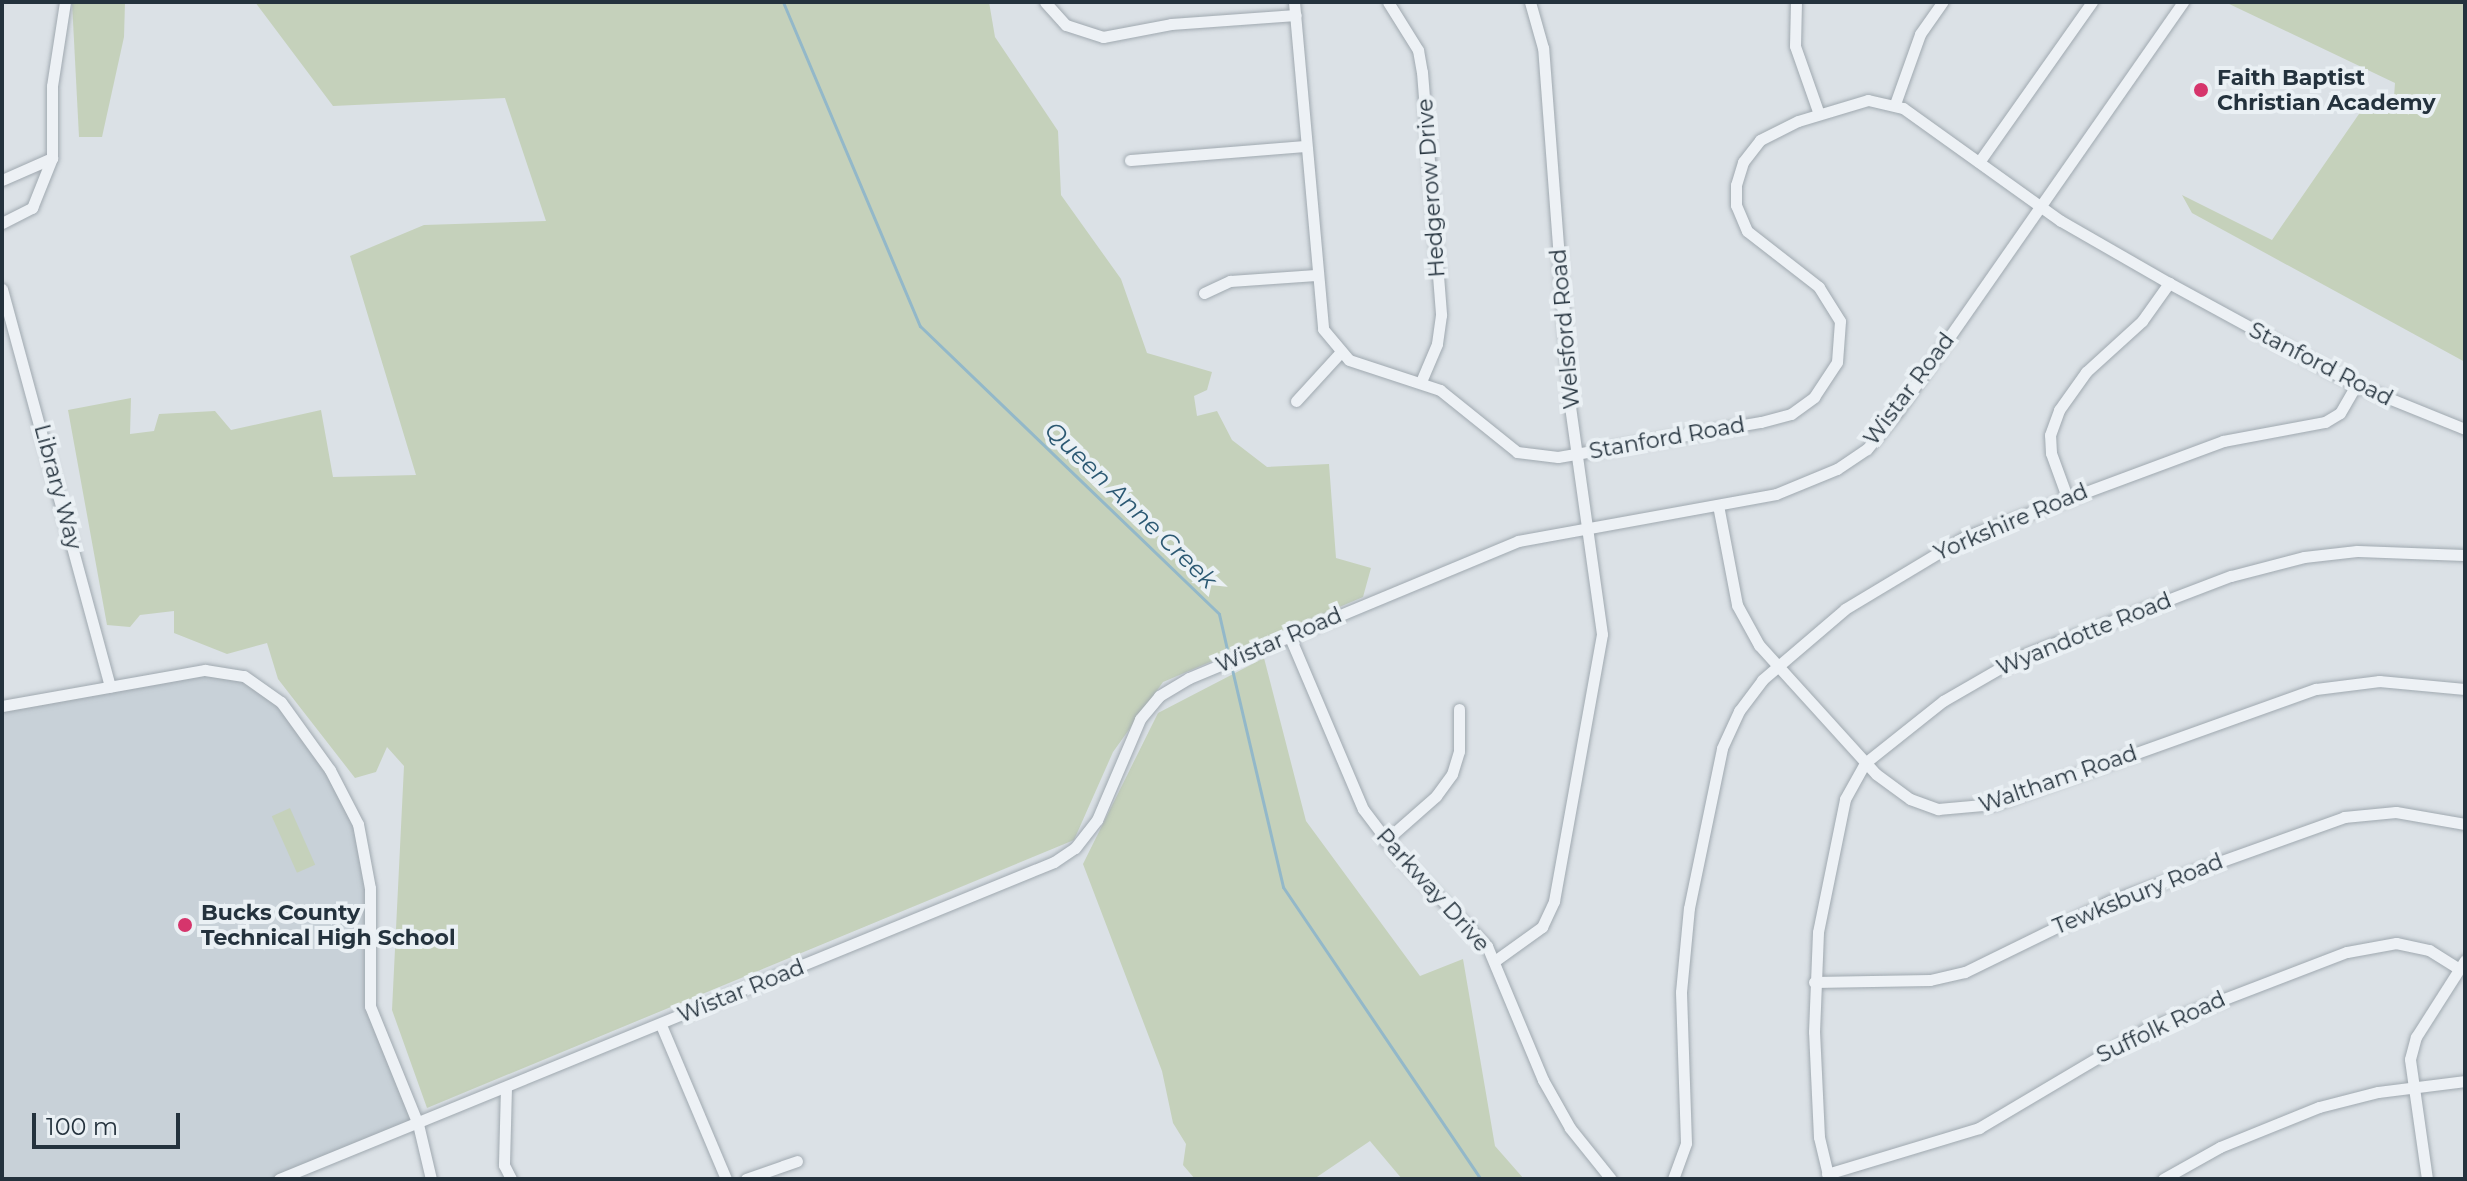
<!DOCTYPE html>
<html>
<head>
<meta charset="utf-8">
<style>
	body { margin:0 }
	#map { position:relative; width:2467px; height:1181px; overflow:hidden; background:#dbe1e6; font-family:Montserrat,sans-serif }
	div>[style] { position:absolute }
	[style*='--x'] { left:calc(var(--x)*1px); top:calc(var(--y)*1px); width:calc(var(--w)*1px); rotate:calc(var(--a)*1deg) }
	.built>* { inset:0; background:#c8d1d8 }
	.green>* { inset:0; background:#c5d1bb; transform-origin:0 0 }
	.stream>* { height:3px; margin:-1.5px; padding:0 1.5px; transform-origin:1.5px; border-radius:1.5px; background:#93b8c9 }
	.roads { filter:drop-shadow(0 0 2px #a0a9b0) drop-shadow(0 0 2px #a0a9b0) }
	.street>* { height:11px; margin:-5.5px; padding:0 5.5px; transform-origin:5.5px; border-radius:5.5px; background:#edf1f5 }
	.dots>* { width:22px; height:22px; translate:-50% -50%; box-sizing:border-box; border:4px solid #eaf0f4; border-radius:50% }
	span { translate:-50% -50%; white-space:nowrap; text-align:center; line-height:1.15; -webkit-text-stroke:8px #eaf0f4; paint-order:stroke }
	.poi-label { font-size:22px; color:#24323d; font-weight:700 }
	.left { translate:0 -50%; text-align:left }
	.street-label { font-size:22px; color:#24323d }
	.water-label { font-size:24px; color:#2c5973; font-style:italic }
	.frame { position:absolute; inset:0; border:4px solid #24323d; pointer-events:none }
	.scale { position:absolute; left:32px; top:1113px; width:148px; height:36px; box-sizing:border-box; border:4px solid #24323d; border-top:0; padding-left:10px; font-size:24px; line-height:28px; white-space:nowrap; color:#24323d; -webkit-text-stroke:6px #eaf0f4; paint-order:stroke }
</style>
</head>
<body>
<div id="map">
	<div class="built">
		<div style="clip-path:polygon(205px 670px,265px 688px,341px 788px,369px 872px,367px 986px,418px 1124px,281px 1179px,2px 1179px,2px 706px)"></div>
	</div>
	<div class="green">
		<div style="clip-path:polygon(72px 2px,125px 2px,124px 37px,102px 137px,79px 137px)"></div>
		<div style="clip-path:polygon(255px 2px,989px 2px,995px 37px,1058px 131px,1061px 195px,1121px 279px,1147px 353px,1212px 372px,1207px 390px,1194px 396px,1197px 416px,1217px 411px,1232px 440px,1267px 467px,1329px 464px,1336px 558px,1371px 568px,1363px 597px,1163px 682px,1113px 752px,1074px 840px,427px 1108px,392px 1010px,404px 766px,387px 747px,376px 772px,355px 778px,278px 679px,267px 643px,227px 654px,174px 633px,174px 611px,140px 615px,130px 627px,107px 625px,68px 410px,131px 398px,130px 434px,154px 431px,159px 414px,215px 411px,231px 430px,321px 410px,333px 477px,416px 475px,350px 256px,424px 225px,546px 221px,505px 98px,333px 106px)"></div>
		<div style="clip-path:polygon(2225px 2px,2465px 2px,2465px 362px,2192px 213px,2182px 195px,2272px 240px,2370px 98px,2393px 111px,2395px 83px)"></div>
		<div style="clip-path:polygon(1264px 658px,1306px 821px,1420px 976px,1463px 959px,1495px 1146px,1524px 1179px,1402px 1179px,1370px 1141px,1314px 1179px,1195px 1179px,1183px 1165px,1186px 1144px,1173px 1123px,1162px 1071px,1083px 864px,1158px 713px)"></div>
		<div style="left:290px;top:808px;width:62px;height:20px;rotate:66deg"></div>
	</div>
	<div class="stream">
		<div style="--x:783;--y:2;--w:352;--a:67.1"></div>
		<div style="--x:920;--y:326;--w:415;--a:43.9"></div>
		<div style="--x:1219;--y:614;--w:45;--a:77.2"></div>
		<div style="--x:1231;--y:665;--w:228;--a:76.8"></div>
		<div style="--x:1283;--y:887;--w:353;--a:55.9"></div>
	</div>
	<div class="roads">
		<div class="street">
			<div style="--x:1045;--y:2;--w:31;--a:48"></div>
			<div style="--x:1066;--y:25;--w:39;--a:18"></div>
			<div style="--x:1103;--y:37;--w:69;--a:-10.8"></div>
			<div style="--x:1171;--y:24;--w:125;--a:-4.1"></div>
			<div style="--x:1294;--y:2;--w:328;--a:84.9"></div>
			<div style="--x:1323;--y:329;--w:40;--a:50"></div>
			<div style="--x:1349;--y:360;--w:96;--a:18.2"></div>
			<div style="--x:1440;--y:390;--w:99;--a:38.8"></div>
			<div style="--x:1517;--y:452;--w:41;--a:7"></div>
			<div style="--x:1558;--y:457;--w:206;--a:-9.8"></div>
			<div style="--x:1761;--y:422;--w:31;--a:-15"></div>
			<div style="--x:1791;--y:414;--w:29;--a:-36"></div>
			<div style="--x:1814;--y:397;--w:42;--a:-56.7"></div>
			<div style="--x:1837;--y:362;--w:41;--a:-85.8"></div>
			<div style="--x:1840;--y:321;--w:40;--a:-122"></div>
			<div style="--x:1819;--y:287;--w:91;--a:-142.1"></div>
			<div style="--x:1747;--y:231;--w:28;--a:-113"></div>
			<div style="--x:1736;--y:205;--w:20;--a:-90"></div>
			<div style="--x:1736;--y:185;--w:24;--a:-73"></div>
			<div style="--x:1743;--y:162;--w:28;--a:-52"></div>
			<div style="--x:1760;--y:140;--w:42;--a:-26.6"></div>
			<div style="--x:1798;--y:121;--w:73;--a:-16.7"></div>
			<div style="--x:1868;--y:100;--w:36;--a:13"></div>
			<div style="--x:1903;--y:108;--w:194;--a:35.6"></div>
			<div style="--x:2061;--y:221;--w:125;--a:29.9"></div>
			<div style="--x:2169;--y:283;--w:213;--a:28.6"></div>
			<div style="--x:2356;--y:385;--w:118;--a:22"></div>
			<div style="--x:1388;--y:2;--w:57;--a:58"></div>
			<div style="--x:1418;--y:50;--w:22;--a:80"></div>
			<div style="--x:1422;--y:72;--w:244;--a:85.5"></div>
			<div style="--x:1441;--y:315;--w:29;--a:98"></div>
			<div style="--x:1437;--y:344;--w:39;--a:113"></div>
			<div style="--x:1796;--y:2;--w:44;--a:91.3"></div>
			<div style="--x:1795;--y:46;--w:72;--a:70.6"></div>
			<div style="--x:1895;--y:104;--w:74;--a:-70.3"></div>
			<div style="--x:1920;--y:34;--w:39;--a:-55"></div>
			<div style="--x:1130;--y:160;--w:176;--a:-4.6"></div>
			<div style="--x:1979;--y:162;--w:196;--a:-54.8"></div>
			<div style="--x:2;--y:180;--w:55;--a:-23.7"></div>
			<div style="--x:2;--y:223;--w:34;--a:-27"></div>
			<div style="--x:32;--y:208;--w:54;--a:-68.2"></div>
			<div style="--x:52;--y:158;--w:72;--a:-90"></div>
			<div style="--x:52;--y:86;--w:85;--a:-81.2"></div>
			<div style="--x:2;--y:289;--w:412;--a:74.8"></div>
			<div style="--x:1204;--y:293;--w:29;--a:-25"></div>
			<div style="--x:1230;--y:281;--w:86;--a:-4"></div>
			<div style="--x:1296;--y:401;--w:65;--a:-47.5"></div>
			<div style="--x:2067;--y:497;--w:47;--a:-110"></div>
			<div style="--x:2051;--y:453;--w:18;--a:-93"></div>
			<div style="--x:2050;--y:435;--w:27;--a:-70"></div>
			<div style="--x:2059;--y:410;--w:47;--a:-54.6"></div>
			<div style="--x:2086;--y:372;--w:76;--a:-42.3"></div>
			<div style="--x:2142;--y:321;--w:47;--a:-54.6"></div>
			<div style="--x:1718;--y:505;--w:102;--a:79.2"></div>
			<div style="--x:1737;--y:605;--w:46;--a:61.2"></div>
			<div style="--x:1759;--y:645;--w:174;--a:47.8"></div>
			<div style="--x:1876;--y:774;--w:42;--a:36.3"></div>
			<div style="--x:1910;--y:799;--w:30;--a:20"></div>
			<div style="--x:1938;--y:809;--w:56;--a:-5.1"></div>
			<div style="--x:1994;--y:804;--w:342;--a:-19.7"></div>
			<div style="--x:2316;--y:689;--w:64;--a:-7.2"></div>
			<div style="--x:2379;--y:681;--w:86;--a:5.3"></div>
			<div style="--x:1289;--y:635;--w:189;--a:67"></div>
			<div style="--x:1363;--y:809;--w:61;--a:52.9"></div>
			<div style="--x:1400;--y:858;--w:124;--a:45.3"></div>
			<div style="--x:1487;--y:946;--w:145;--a:67.3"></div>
			<div style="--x:1543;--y:1080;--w:55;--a:60.6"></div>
			<div style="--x:1570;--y:1128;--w:65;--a:51.2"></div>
			<div style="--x:2;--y:706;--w:206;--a:-10.1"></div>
			<div style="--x:205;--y:670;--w:39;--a:9"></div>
			<div style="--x:244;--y:676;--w:45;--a:35.1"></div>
			<div style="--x:281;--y:702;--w:84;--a:54.2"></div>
			<div style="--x:330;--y:770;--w:61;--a:62.6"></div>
			<div style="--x:358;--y:824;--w:65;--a:79.4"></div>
			<div style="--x:370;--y:888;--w:118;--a:90"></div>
			<div style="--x:370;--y:1006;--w:127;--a:67.9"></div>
			<div style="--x:418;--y:1124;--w:57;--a:76.7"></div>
			<div style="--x:1385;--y:841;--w:68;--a:-41.4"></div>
			<div style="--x:1436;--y:796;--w:27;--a:-54"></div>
			<div style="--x:1452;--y:774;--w:24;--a:-73"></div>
			<div style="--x:1459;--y:751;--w:42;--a:-90"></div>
			<div style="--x:1496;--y:960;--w:57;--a:-35.7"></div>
			<div style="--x:1542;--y:927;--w:29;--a:-65"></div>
			<div style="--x:1554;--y:901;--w:271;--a:-79.8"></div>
			<div style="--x:1602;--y:634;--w:231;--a:-98"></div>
			<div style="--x:1570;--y:405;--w:358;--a:-94.3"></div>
			<div style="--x:1543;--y:48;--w:48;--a:-105.8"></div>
			<div style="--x:1814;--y:982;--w:116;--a:-1"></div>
			<div style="--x:1930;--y:980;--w:36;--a:-13"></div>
			<div style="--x:1965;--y:972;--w:161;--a:-26.1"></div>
			<div style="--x:2110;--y:901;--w:249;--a:-19.7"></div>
			<div style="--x:2344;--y:817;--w:52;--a:-5.5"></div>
			<div style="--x:2396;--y:812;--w:70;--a:9.9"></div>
			<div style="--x:661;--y:1025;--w:167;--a:67.1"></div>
			<div style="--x:506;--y:1087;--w:78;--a:91.5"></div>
			<div style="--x:504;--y:1165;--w:16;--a:63"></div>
			<div style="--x:1827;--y:1174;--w:159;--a:-16.8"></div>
			<div style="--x:1979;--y:1128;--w:194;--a:-30.7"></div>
			<div style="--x:2146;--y:1029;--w:215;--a:-21"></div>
			<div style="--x:2347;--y:952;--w:50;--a:-10.4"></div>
			<div style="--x:2396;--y:943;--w:34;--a:12"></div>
			<div style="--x:2429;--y:950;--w:36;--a:32"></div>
			<div style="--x:279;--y:1179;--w:837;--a:-22.25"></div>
			<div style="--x:1054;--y:862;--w:25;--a:-34"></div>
			<div style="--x:1075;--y:848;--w:36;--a:-52"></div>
			<div style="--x:1097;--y:820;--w:110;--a:-66.9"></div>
			<div style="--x:1140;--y:719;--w:30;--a:-50"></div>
			<div style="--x:1159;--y:696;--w:35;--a:-31"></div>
			<div style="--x:1189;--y:678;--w:356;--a:-22.6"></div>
			<div style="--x:1518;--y:541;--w:262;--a:-10.3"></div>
			<div style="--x:1776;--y:494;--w:66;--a:-22.3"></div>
			<div style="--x:1837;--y:469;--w:36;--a:-34"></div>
			<div style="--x:1867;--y:449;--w:48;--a:-51"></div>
			<div style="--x:1897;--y:412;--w:500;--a:-55.1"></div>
			<div style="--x:746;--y:1179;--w:54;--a:-19.4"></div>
			<div style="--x:1673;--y:1179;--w:38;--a:-70"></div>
			<div style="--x:1686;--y:1143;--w:151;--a:-91.9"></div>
			<div style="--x:1681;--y:992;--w:84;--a:-84.6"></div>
			<div style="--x:1689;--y:908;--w:163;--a:-78.3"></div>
			<div style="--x:1722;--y:748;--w:41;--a:-65.3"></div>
			<div style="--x:1739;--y:711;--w:39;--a:-53"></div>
			<div style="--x:1762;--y:680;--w:109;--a:-40.5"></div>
			<div style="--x:1845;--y:609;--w:140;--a:-31"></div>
			<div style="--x:1965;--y:537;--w:275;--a:-20.4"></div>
			<div style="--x:2223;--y:441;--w:104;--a:-10.6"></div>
			<div style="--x:2325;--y:422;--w:17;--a:-31"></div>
			<div style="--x:2340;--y:413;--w:32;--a:-60"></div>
			<div style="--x:1829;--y:1179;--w:43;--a:-103.4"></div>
			<div style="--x:1819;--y:1137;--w:105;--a:-92.7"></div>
			<div style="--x:1814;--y:1032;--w:100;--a:-87.7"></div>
			<div style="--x:1818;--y:932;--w:136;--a:-78.5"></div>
			<div style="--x:1845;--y:799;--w:41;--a:-60.9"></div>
			<div style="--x:1865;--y:763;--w:100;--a:-38.5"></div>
			<div style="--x:1943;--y:701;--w:90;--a:-30"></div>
			<div style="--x:2021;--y:656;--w:225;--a:-20.9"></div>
			<div style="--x:2231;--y:576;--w:75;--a:-14.6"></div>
			<div style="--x:2304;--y:557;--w:53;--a:-6.5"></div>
			<div style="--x:2357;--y:551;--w:108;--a:2.1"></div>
			<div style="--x:2163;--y:1179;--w:65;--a:-29.3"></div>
			<div style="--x:2220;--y:1147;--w:107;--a:-22"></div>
			<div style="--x:2319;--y:1107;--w:61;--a:-14.3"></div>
			<div style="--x:2378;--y:1092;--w:88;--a:-7.2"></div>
			<div style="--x:2427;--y:1179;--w:121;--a:-98.1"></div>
			<div style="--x:2410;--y:1059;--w:23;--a:-75"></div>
			<div style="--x:2416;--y:1037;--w:91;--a:-57.5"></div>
		</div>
	</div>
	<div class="dots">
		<div style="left:2201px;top:90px;background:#d6356c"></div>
		<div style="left:185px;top:925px;background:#d6356c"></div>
	</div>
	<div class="poi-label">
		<span class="left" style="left:2217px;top:90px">Faith Baptist<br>Christian Academy</span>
		<span class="left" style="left:201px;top:925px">Bucks County<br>Technical High School</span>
	</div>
	<div class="street-label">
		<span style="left:1431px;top:188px;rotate:-94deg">Hedgerow Drive</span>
		<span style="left:1565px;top:329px;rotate:-95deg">Welsford Road</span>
		<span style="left:2321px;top:364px;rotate:27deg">Stanford Road</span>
		<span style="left:1909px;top:389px;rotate:-53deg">Wistar Road</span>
		<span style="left:1667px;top:438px;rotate:-10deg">Stanford Road</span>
		<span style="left:58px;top:487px;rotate:75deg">Library Way</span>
		<span style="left:2011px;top:522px;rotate:-23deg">Yorkshire Road</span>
		<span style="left:2084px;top:634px;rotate:-22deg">Wyandotte Road</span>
		<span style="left:1279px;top:640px;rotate:-23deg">Wistar Road</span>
		<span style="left:2058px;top:779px;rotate:-19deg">Waltham Road</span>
		<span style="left:1433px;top:890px;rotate:48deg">Parkway Drive</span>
		<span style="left:2138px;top:894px;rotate:-22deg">Tewksbury Road</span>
		<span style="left:741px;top:991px;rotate:-22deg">Wistar Road</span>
		<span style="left:2161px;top:1027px;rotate:-25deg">Suffolk Road</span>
	</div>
	<div class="water-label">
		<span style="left:1131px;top:505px;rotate:44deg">Queen Anne Creek</span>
	</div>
	<div class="frame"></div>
	<div class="scale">100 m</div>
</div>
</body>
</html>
